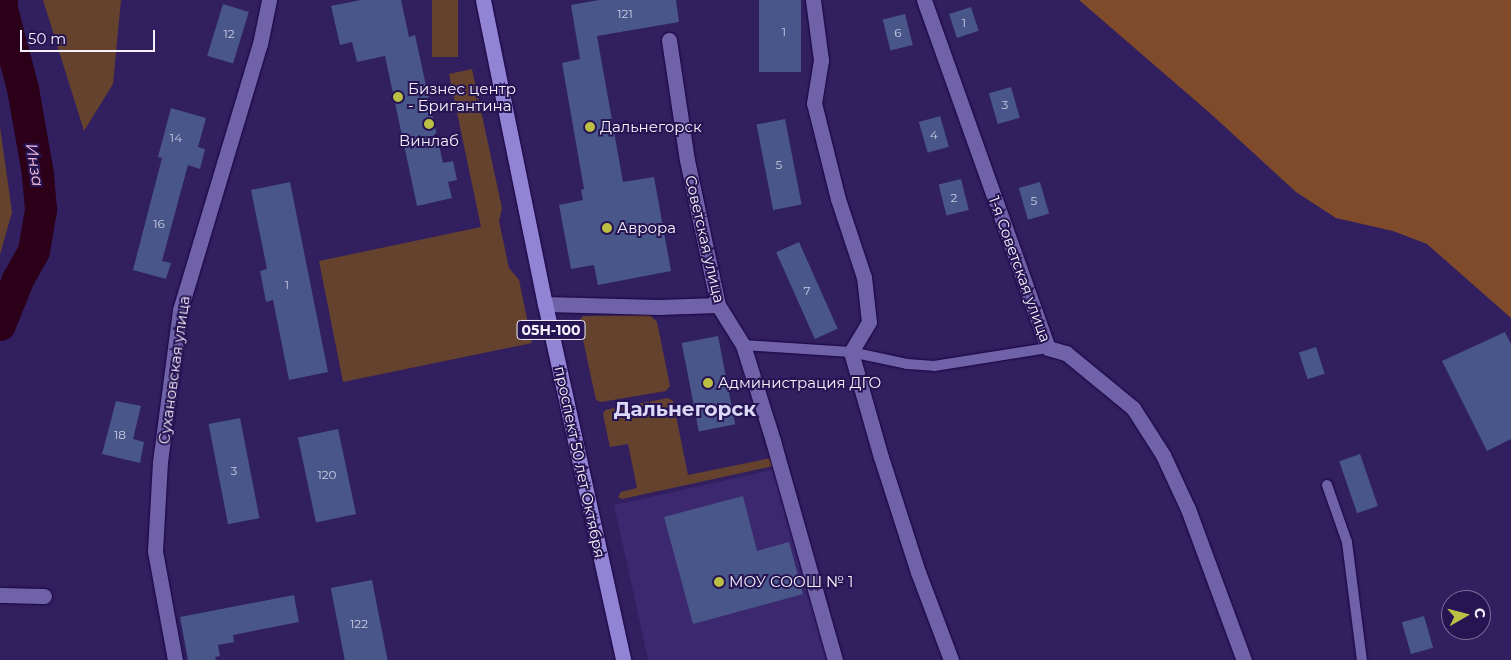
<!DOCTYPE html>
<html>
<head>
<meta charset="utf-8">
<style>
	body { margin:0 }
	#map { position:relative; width:1511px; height:660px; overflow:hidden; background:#311f5f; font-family:Montserrat,sans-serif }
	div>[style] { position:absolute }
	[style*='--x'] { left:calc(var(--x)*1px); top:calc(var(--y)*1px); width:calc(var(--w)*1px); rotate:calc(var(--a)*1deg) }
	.built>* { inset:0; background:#3c286e }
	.green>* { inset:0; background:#65422d; transform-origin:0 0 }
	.forest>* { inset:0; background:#7f4b2a }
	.river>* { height:32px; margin:-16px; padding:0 16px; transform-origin:16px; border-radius:16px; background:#2c0018 }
	.building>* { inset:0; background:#48568a; transform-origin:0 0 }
	.roads { filter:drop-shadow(0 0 1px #1a0242) drop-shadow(0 0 1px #1a0242) }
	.lane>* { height:10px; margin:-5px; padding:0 5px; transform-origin:5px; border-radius:5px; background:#6f62a8 }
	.street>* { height:15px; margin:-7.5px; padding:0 7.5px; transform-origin:7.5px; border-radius:7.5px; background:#6f62a8 }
	.primary>* { height:15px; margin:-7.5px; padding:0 7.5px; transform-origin:7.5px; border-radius:7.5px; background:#9284d4 }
	.dots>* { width:14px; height:14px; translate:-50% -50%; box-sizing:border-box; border:2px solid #271453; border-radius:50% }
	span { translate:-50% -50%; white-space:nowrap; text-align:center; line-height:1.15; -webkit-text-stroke:4px #271453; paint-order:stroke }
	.number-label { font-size:12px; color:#c8cbdf }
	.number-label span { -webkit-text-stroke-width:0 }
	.shield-label span { padding:1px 4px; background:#271453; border:1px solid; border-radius:4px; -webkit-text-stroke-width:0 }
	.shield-label { font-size:14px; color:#f3f2fb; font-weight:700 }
	.poi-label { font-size:15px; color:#f3f2fb }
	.left { translate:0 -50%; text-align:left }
	.street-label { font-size:15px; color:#f3f2fb }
	.water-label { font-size:16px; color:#f8c1d8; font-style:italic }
	.district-label { font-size:20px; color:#dcd8f8; font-weight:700 }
	.north { position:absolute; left:1441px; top:590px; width:50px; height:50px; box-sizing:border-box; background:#271453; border:1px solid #796d96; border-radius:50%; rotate:82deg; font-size:14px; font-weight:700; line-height:20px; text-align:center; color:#f3f2fb }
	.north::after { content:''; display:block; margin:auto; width:18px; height:22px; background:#bbc044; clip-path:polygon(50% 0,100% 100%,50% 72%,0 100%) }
	.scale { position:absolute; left:20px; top:30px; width:135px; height:22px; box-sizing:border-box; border:2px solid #f3f2fb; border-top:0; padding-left:6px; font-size:15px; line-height:18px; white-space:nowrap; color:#f3f2fb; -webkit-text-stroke:4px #271453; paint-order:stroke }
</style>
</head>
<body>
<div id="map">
	<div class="built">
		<div style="clip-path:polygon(776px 469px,829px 660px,648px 660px,614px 505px)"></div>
	</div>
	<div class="green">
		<div style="clip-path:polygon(43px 0,121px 0,113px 84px,84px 131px)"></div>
		<div style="left:432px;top:0;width:26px;height:57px"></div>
		<div style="clip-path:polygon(472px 69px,502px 208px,499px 221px,509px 268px,519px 280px,532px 343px,343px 382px,319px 261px,481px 227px,449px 74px)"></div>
		<div style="clip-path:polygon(0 127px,12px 212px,0 255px)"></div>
		<div style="clip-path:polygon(650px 315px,657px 322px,670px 386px,666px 391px,601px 402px,596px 400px,579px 321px,583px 316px)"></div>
		<div style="clip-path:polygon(668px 398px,673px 401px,688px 475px,771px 458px,773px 466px,622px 499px,618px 497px,621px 492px,637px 488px,628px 444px,610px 447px,603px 414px,605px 410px)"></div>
	</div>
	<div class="forest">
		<div style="clip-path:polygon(1079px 0,1511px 0,1511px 318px,1427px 244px,1393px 231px,1336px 218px,1296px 192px,1211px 114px)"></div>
	</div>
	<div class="river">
		<div style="--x:0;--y:325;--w:48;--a:-68.2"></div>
		<div style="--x:18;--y:280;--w:33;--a:-61"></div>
		<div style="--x:34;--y:251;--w:42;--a:-80.3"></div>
		<div style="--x:41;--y:210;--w:36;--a:-95"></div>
		<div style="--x:38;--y:174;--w:86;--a:-100"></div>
		<div style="--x:23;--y:89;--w:83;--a:-104.7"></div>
		<div style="--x:2;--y:9;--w:9;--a:-90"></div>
	</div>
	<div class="building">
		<div style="clip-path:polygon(361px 0,401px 0,409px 37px,415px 35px,443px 163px,453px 161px,457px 180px,448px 182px,452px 198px,417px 206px,385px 56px,357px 62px,352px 42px,340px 45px,331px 6px)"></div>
		<div style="clip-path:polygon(599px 0,676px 0,679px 22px,597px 36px,623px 182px,654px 177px,671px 271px,598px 285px,594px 265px,571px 269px,559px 205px,583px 200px,581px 190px,584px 189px,562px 63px,580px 59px,571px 5px)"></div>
		<div style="left:759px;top:0;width:42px;height:72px"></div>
		<div style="left:223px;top:4px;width:27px;height:54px;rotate:17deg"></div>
		<div style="left:971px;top:7px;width:25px;height:23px;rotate:72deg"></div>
		<div style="left:905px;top:14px;width:32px;height:23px;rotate:76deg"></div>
		<div style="left:1011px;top:87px;width:32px;height:23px;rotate:74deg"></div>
		<div style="clip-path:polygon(171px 108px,206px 118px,198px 147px,205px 149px,200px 169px,188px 165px,162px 261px,171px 263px,166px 279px,133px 270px,162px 158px,158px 157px)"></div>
		<div style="left:940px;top:116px;width:32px;height:22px;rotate:74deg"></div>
		<div style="left:785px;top:119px;width:87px;height:29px;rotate:79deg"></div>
		<div style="left:961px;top:179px;width:32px;height:23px;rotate:76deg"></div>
		<div style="clip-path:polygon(290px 182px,328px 372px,289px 380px,273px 300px,266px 302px,260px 271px,267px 269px,251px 190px)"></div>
		<div style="left:1040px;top:182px;width:33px;height:22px;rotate:74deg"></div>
		<div style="left:799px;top:242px;width:95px;height:25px;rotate:66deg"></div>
		<div style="clip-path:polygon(1505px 332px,1511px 344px,1511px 439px,1487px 451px,1442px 361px)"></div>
		<div style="left:718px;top:336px;width:90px;height:37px;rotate:79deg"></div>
		<div style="left:1316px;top:347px;width:28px;height:18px;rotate:72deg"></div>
		<div style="clip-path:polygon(116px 401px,141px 406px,133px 439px,144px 442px,140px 463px,102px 454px)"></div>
		<div style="left:240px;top:418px;width:102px;height:32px;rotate:79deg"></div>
		<div style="left:338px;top:429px;width:87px;height:41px;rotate:78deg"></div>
		<div style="left:1360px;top:454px;width:55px;height:22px;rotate:71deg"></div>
		<div style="clip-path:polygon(743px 496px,757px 551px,789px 542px,803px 594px,693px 624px,664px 517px)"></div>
		<div style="left:372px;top:580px;width:82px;height:42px;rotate:79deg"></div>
		<div style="clip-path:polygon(294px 595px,299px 622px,233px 635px,234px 642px,218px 645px,220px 656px,215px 657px,216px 660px,188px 660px,180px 617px)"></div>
		<div style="left:1424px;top:616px;width:33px;height:23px;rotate:74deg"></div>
	</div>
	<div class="roads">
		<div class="lane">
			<div style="--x:743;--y:345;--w:108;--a:3.7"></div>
			<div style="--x:851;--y:352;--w:57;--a:12.1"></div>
			<div style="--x:907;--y:364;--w:27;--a:4"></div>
			<div style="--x:934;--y:366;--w:115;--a:-9"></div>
			<div style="--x:1327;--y:485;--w:60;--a:70.7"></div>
			<div style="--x:1347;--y:542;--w:119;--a:82.8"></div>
		</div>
		<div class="street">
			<div style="--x:813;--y:0;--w:61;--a:82.4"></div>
			<div style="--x:821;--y:60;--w:44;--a:99.2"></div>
			<div style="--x:814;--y:103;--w:99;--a:76"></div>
			<div style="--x:838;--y:199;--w:82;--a:71.6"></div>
			<div style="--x:864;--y:277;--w:45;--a:83.7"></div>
			<div style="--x:869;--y:322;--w:35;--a:121"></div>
			<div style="--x:851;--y:352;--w:109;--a:74.1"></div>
			<div style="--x:881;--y:457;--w:121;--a:72.2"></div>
			<div style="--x:918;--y:572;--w:94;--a:69.4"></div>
			<div style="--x:924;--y:0;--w:369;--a:70.4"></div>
			<div style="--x:1048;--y:348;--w:19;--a:16"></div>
			<div style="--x:1066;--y:353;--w:87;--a:39.4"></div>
			<div style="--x:1133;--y:408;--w:56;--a:57.4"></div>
			<div style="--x:1163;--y:455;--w:60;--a:65.2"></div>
			<div style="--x:1188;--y:509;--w:161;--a:69.7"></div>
			<div style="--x:669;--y:40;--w:121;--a:81.5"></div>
			<div style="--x:687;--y:160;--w:148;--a:77.9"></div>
			<div style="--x:718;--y:305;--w:47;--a:58"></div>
			<div style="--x:743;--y:345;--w:101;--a:72.6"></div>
			<div style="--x:773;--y:441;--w:228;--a:74.2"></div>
			<div style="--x:545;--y:304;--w:113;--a:1.5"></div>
			<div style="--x:658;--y:307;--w:60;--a:-1.9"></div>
			<div style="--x:0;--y:595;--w:44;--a:1.3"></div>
			<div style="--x:175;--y:660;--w:111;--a:-100.4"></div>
			<div style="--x:155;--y:551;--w:89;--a:-86.8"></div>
			<div style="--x:160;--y:462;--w:153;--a:-82.5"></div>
			<div style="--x:180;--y:310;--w:278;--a:-73.3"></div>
			<div style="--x:260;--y:44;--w:45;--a:-78.4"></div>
		</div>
		<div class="primary">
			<div style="--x:483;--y:0;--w:310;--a:78.5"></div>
			<div style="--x:545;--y:304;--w:364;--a:77.6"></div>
		</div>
	</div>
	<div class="dots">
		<div style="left:398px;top:97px;background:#bbc044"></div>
		<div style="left:429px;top:124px;background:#bbc044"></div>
		<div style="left:590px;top:127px;background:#bbc044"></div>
		<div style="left:607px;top:228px;background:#bbc044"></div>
		<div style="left:708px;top:383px;background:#bbc044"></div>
		<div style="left:719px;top:582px;background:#bbc044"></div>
	</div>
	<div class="number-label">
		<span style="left:625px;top:14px">121</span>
		<span style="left:964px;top:23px">1</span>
		<span style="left:784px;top:32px">1</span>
		<span style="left:898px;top:33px">6</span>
		<span style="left:229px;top:34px">12</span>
		<span style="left:1005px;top:105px">3</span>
		<span style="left:934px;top:135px">4</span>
		<span style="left:176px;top:138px">14</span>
		<span style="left:779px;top:165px">5</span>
		<span style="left:954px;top:198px">2</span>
		<span style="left:1034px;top:201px">5</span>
		<span style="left:159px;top:224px">16</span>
		<span style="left:287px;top:285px">1</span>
		<span style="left:807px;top:291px">7</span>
		<span style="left:120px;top:435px">18</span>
		<span style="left:234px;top:471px">3</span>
		<span style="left:327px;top:475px">120</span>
		<span style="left:359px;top:624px">122</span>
	</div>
	<div class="shield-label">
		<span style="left:551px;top:330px">05Н-100</span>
	</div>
	<div class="poi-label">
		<span class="left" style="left:408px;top:97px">Бизнес центр<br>- Бригантина</span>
		<span class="left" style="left:600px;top:127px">Дальнегорск</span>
		<span style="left:429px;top:141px">Винлаб</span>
		<span class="left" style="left:617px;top:228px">Аврора</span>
		<span class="left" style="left:718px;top:383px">Администрация ДГО</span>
		<span class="left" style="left:729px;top:582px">МОУ СООШ № 1</span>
	</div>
	<div class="street-label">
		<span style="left:705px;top:239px;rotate:77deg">Советская улица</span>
		<span style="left:1020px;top:269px;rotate:70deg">1-я Советская улица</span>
		<span style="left:174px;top:370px;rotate:-82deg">Сухановская улица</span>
		<span style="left:580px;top:462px;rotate:78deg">проспект 50 лет Октября</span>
	</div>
	<div class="water-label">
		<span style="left:34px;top:165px;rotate:81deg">Инза</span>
	</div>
	<div class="district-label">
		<span style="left:685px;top:409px">Дальнегорск</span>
	</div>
	<div class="north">С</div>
	<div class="scale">50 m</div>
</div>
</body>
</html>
